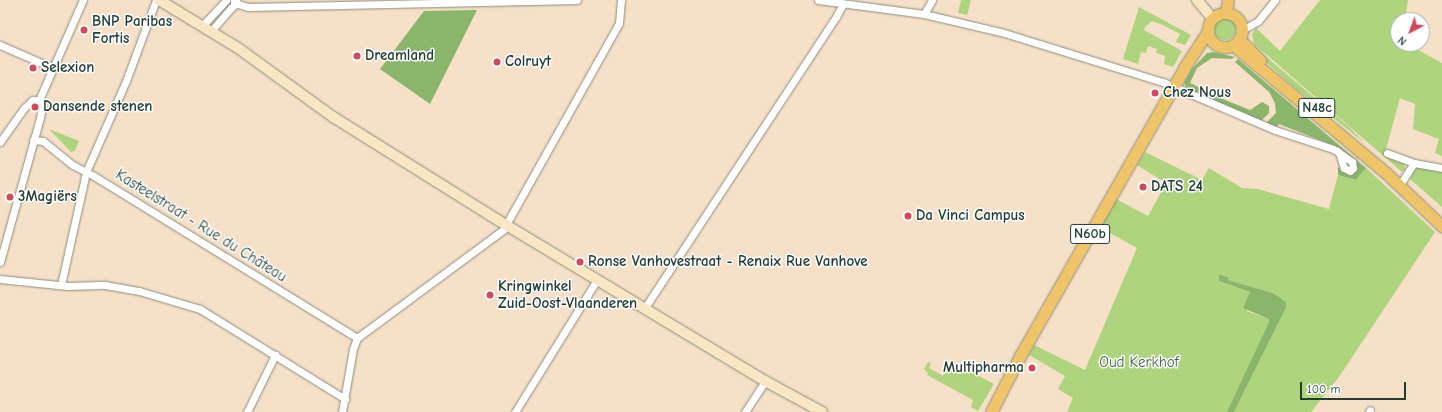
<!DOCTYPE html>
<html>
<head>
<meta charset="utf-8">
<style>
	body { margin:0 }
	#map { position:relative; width:1442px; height:412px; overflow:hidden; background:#f6e0c8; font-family:"Comic Neue",sans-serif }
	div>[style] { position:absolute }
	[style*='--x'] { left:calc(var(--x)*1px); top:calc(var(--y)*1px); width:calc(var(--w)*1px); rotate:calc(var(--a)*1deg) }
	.green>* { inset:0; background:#aed47d }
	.round { border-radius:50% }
	.forest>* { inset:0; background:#8ab66c }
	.roads { filter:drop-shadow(0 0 1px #8a8e7e) drop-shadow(0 0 1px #8a8e7e) }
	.street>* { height:7px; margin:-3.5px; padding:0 3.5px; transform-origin:3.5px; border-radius:3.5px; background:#fff }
	.secondary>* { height:10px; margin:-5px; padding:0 5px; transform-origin:5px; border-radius:5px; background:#f9e7c3 }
	.primary>* { height:11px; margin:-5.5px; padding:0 5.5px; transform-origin:5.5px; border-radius:5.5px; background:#efc469 }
	.primary>.ring { margin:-5.5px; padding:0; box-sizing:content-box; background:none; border:11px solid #efc469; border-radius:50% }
	.dots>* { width:11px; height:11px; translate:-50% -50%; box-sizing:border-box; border:2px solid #fff; border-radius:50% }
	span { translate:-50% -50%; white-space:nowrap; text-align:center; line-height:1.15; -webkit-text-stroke:3px #fff; paint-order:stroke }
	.shield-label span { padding:1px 3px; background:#fff; border:1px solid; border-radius:3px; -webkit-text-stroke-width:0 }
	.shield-label { font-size:14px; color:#1f3d34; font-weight:700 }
	.poi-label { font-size:15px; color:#1f3d34; font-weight:700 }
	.left { translate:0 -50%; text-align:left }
	.right { translate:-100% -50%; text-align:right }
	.street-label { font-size:15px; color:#1f3d34 }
	.park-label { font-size:15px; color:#436346 }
	.north { position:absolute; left:1390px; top:12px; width:40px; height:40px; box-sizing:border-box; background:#fff; border:1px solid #a5b1ae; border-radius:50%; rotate:221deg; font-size:11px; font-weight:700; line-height:16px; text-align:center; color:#1f3d34 }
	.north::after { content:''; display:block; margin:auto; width:14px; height:18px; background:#d1495b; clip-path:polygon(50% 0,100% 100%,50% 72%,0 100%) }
	.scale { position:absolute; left:1300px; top:382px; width:106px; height:18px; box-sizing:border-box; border:2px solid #1f3d34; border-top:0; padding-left:5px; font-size:12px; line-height:14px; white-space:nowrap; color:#1f3d34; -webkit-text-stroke:3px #fff; paint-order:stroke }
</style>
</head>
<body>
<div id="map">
	<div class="green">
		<div style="clip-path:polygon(961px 0,971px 0,967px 15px,958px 13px)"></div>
		<div style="clip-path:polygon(1320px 0,1408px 0,1405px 20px,1398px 20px,1398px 44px,1407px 44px,1442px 63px,1442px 156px,1435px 153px,1439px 139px,1413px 129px,1415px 104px,1400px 98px,1385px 153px,1404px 162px,1405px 169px,1402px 172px,1254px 44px,1252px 34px,1256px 28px,1280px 51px)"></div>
		<div style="clip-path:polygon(1139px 7px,1191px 35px,1185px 45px,1176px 42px,1180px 34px,1163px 25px,1152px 21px,1145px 27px,1144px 30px,1182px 51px,1173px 67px,1164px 64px,1165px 56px,1156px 53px,1157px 49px,1148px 46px,1146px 53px,1141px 52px,1138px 64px,1123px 59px)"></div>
		<div class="round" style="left:1214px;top:18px;width:22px;height:22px"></div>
		<div style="clip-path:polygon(1251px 44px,1348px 126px,1365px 143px,1295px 88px,1249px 47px)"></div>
		<div style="clip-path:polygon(49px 129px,79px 141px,75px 151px,71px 152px)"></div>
		<div style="clip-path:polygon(1145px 152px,1202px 180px,1209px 168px,1242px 188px,1258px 189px,1329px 209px,1338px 175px,1356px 180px,1366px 168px,1435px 232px,1339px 377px,1311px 412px,1234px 412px,1286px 308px,1286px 303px,1273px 293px,1228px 280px,1220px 274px,1219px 281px,1250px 292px,1247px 311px,1269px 319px,1269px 322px,1228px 412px,1067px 412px,1073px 398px,1058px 389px,1065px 376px,1029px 355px,1034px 345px,1085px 370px,1137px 248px,1099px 227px,1116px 199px,1148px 216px,1166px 183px,1137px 165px)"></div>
		<div style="clip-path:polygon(1419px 167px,1442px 171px,1442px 207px,1410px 179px,1414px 170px)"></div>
		<div style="clip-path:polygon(951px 361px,994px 384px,978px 411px,971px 407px,973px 400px,927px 375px,928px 373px,924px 369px,928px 362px,931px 363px,929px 368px,943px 376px)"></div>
	</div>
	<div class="forest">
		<div style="clip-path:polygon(477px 10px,430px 104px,380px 69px,424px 11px)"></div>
		<div style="clip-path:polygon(1213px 52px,1235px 57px,1232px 59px,1212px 58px,1197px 68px,1190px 83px,1203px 89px,1196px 93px,1188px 90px,1184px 83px,1192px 69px,1207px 53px)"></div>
		<div style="clip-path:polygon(1238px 59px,1366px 168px,1356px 180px,1338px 175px,1338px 167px,1347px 173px,1353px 159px,1340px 148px,1279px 124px,1277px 127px,1266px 123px,1276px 113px,1275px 103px,1269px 92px,1235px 62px)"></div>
		<div style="clip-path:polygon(1213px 95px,1250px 110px,1262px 102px,1269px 106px,1269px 113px,1261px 121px,1204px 97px)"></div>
		<div style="clip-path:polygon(1219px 274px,1229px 278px,1228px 280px,1273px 293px,1286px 302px,1286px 308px,1234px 412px,1227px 412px,1269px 322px,1269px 319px,1243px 308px,1250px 292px,1219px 281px)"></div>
	</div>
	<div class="roads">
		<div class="street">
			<div style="--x:235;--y:0;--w:5;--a:53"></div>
			<div style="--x:238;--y:4;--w:10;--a:17"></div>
			<div style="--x:248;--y:7;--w:329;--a:-1.2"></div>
			<div style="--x:818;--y:0;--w:107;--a:7.5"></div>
			<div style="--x:924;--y:14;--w:79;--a:13.2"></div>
			<div style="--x:1001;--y:32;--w:170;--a:17.2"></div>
			<div style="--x:1163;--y:82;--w:122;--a:23.2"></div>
			<div style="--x:1275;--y:130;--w:61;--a:18.1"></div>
			<div style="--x:1333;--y:149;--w:4;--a:27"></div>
			<div style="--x:1337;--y:151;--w:19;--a:36"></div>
			<div style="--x:1352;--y:162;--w:6;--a:81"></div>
			<div style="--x:1353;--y:168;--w:4;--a:135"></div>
			<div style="--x:1350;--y:171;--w:7;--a:-153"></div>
			<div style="--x:1344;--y:168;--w:16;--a:-108"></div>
			<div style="--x:924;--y:14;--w:16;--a:-60"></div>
			<div style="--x:203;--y:25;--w:34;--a:-47"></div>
			<div style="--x:1242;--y:30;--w:18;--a:-29"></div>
			<div style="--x:1258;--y:21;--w:27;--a:-51"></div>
			<div style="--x:211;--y:31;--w:35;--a:-49"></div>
			<div style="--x:234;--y:5;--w:5;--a:-90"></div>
			<div style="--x:0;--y:45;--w:58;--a:23.5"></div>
			<div style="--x:39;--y:100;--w:109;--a:-66.3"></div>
			<div style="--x:33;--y:140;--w:10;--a:6"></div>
			<div style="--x:43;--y:141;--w:38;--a:39"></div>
			<div style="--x:73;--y:165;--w:24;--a:28"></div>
			<div style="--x:94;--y:176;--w:309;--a:31.6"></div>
			<div style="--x:0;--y:142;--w:42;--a:-54.8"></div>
			<div style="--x:24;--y:108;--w:12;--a:-42"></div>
			<div style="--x:33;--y:100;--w:6;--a:0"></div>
			<div style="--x:1387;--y:153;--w:29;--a:20"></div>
			<div style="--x:1399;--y:186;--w:27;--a:-57"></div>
			<div style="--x:1414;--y:163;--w:28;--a:10"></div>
			<div style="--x:0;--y:262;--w:149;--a:-74.5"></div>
			<div style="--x:40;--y:118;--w:12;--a:-81"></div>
			<div style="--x:42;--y:106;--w:7;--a:-117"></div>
			<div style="--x:0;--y:279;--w:68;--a:5.9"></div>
			<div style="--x:68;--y:286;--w:37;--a:-2"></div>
			<div style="--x:105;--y:285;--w:35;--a:10"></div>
			<div style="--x:139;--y:291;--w:64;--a:16.4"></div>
			<div style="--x:200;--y:309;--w:171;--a:31.8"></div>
			<div style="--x:61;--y:285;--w:116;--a:-77.5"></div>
			<div style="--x:86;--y:172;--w:99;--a:-66.3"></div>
			<div style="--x:126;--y:81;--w:86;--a:-69.7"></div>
			<div style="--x:644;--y:309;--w:349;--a:-56.7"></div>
			<div style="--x:836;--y:17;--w:15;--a:-62"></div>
			<div style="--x:247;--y:412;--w:64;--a:-63.8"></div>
			<div style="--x:342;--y:412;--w:64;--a:-80.1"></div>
			<div style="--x:353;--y:349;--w:12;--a:-70"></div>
			<div style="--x:357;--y:338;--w:182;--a:-36.5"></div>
			<div style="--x:503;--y:230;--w:237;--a:-60.7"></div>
			<div style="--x:619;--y:23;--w:23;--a:-85"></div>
			<div style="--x:515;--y:412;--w:155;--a:-58.2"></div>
			<div style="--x:745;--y:412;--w:37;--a:-57"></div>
			<div style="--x:1369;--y:412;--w:2;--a:-63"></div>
		</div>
		<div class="secondary">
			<div style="--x:159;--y:0;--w:92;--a:31.3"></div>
			<div style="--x:238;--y:48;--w:117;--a:36"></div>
			<div style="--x:333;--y:117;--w:195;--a:32"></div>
			<div style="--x:498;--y:220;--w:312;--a:31.1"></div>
			<div style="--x:765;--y:381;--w:65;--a:28.5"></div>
			<div style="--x:1197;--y:0;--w:23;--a:50"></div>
		</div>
		<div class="primary">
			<div style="--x:1226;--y:12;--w:12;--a:-81"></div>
			<div class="ring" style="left:1208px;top:13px;width:23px;height:23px"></div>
			<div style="--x:1239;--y:39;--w:30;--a:45"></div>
			<div style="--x:1233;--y:45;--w:198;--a:39.9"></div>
			<div style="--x:1385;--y:172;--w:79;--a:43.5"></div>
			<div style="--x:991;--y:412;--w:63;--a:-62.6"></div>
			<div style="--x:1020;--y:356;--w:331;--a:-60.3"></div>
			<div style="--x:1184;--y:68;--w:44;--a:-57"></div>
		</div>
	</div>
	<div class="dots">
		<div style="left:84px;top:30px;background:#d1495b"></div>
		<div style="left:357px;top:56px;background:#d1495b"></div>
		<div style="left:497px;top:62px;background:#d1495b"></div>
		<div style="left:33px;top:68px;background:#d1495b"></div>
		<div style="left:1155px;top:93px;background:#d1495b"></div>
		<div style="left:35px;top:107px;background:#d1495b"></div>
		<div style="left:1143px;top:187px;background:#d1495b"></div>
		<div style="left:10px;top:197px;background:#d1495b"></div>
		<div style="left:908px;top:216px;background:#d1495b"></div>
		<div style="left:580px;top:262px;background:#d1495b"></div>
		<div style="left:490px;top:295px;background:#d1495b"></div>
		<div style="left:1032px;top:368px;background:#d1495b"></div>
	</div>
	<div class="shield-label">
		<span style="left:1317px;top:108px">N48c</span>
		<span style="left:1090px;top:234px">N60b</span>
	</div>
	<div class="poi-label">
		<span class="left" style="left:92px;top:30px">BNP Paribas<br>Fortis</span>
		<span class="left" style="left:365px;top:56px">Dreamland</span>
		<span class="left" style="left:505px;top:62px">Colruyt</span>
		<span class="left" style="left:41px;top:68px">Selexion</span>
		<span class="left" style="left:1163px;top:93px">Chez Nous</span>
		<span class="left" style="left:43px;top:107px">Dansende stenen</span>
		<span class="left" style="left:1151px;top:187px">DATS 24</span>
		<span class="left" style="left:18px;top:197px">3Magiërs</span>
		<span class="left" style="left:916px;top:216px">Da Vinci Campus</span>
		<span class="left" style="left:588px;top:262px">Ronse Vanhovestraat - Renaix Rue Vanhove</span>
		<span class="left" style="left:498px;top:295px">Kringwinkel<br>Zuid-Oost-Vlaanderen</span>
		<span class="right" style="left:1024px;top:368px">Multipharma</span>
	</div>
	<div class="street-label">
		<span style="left:201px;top:226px;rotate:32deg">Kasteelstraat - Rue du Château</span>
	</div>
	<div class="park-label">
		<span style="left:1139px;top:363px">Oud Kerkhof</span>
	</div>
	<div class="north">N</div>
	<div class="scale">100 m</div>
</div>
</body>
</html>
